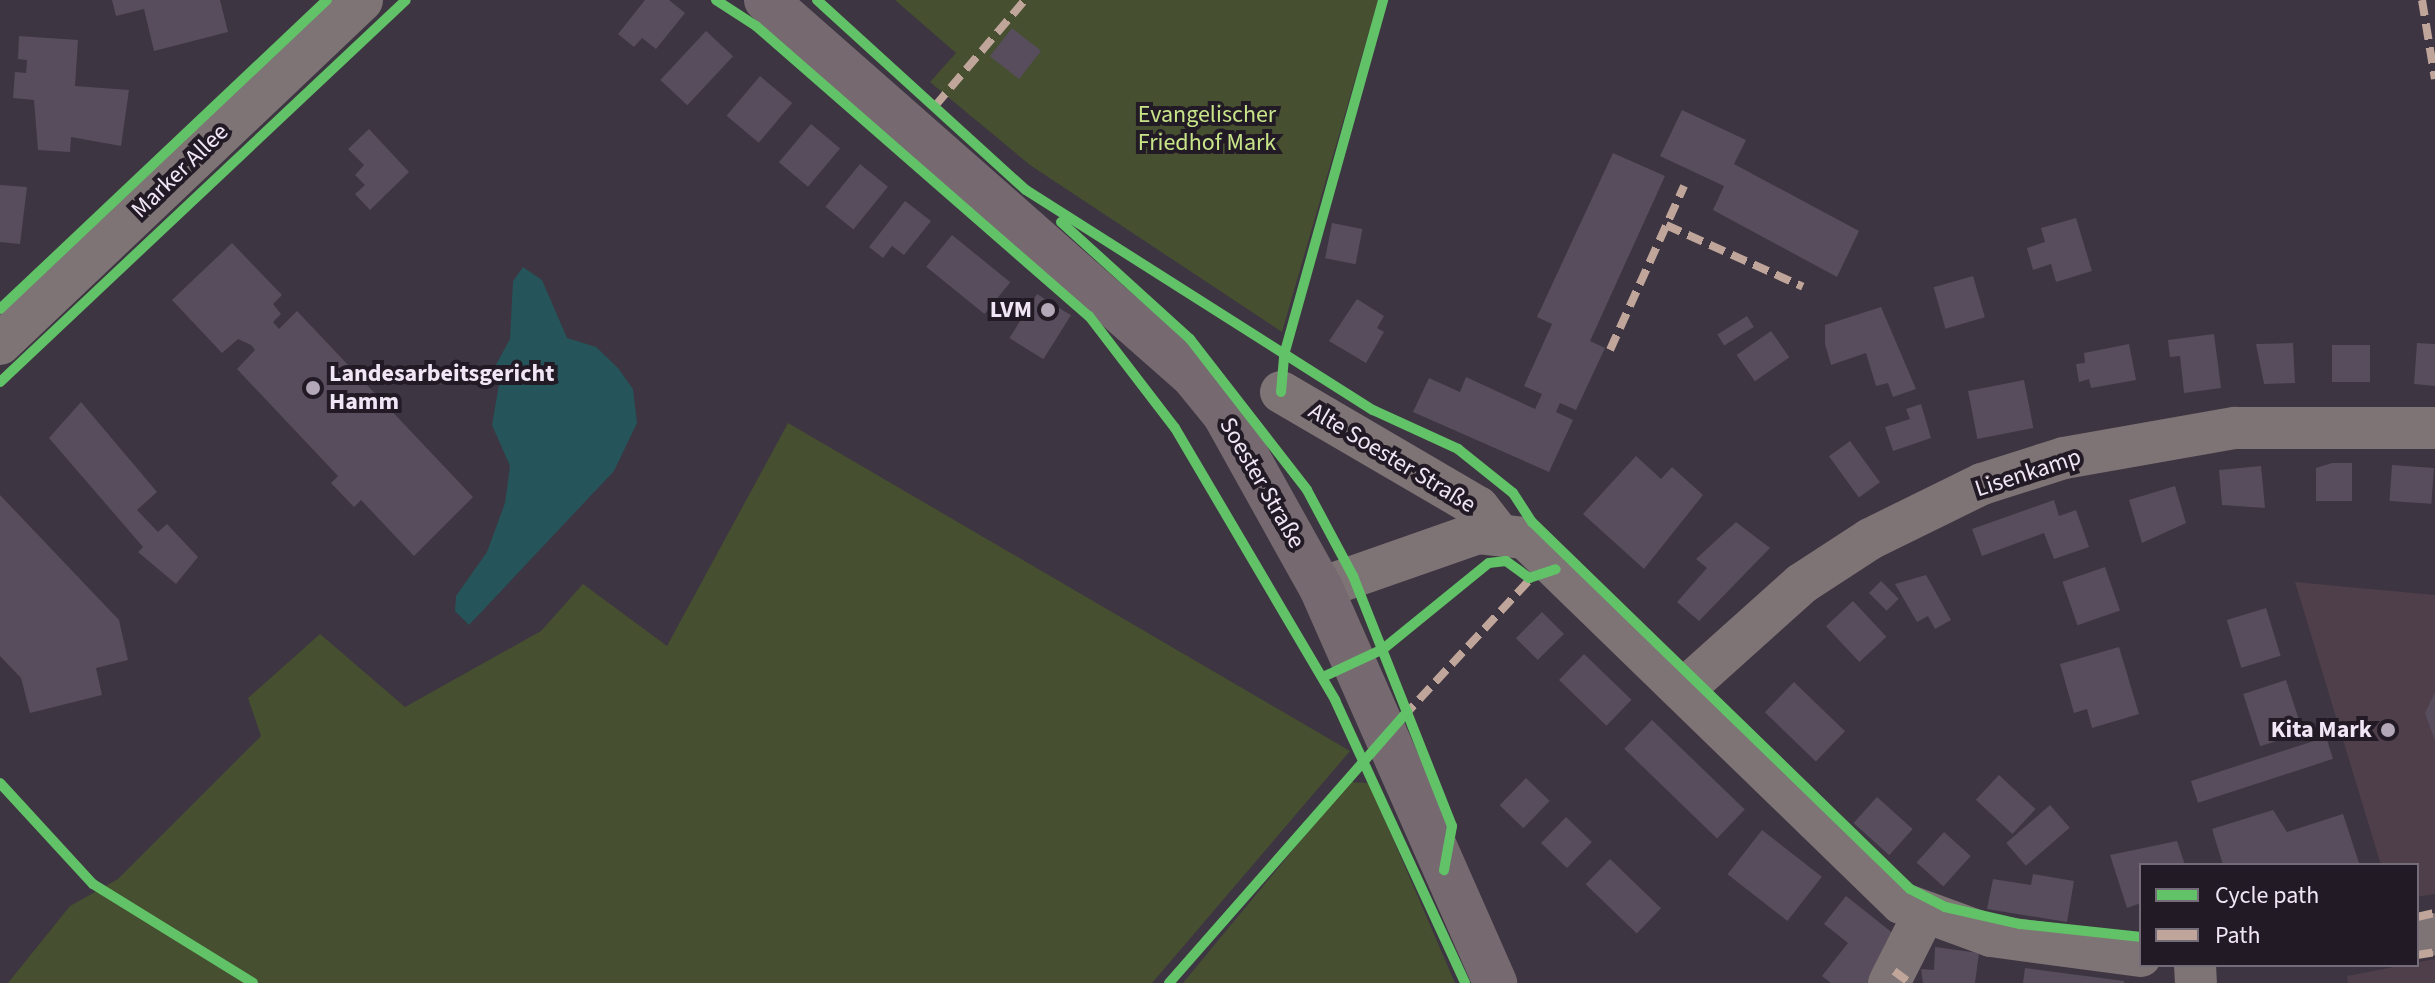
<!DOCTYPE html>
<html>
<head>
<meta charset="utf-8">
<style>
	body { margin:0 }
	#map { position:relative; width:2435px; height:983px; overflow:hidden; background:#3d3541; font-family:"Source Sans 3",sans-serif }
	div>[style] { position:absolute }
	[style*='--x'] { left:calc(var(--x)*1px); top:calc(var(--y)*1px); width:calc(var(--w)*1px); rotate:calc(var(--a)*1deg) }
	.education>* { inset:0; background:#4e3f4b }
	.green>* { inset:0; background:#464f30 }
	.water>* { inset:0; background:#25545a }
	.building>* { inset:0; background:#574d5c; transform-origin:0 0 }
	.minor>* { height:42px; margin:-21px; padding:0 21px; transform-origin:21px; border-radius:21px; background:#7e7375 }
	.major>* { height:44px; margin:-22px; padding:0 22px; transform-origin:22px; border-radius:22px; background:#766a70 }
	.quiet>* { height:8px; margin-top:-4px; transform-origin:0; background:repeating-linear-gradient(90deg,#c0a59a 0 16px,transparent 0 24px) }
	.cycleway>* { height:10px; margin:-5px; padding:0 5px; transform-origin:5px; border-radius:5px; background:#61c268 }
	.dots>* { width:22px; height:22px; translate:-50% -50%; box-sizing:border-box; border:4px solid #221b26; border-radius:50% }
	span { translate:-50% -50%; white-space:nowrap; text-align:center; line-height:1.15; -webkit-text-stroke:8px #221b26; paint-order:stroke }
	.park-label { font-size:24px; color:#c7e488 }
	.street-label { font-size:24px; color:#f1e6f6 }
	.poi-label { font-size:24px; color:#f1e6f6; font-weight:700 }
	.right { translate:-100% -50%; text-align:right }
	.left { translate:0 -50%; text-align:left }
	.legend { position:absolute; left:2139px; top:863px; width:280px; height:104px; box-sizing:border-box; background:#221b26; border:2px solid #756c79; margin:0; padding:10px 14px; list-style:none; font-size:24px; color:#f1e6f6 }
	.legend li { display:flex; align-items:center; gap:16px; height:40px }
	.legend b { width:40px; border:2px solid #756c79 }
</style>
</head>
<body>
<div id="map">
	<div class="education">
		<div style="clip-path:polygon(2295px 582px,2435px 595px,2435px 894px,2417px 897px,2417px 865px,2381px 865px)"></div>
		<div style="clip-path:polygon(2435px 959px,2435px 983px,2348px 983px,2347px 976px)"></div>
	</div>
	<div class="green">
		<div style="clip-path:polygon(895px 0,1378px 0,1282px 332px,1030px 165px,930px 82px,956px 53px)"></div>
		<div style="clip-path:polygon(788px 423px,1350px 751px,1152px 983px,8px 983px,70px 906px,118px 879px,261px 736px,248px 698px,320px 634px,405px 707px,541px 631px,583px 584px,667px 646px)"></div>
		<div style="clip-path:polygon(1349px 782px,1369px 783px,1455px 983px,1183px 983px)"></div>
	</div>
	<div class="water">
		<div style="clip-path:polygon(523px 267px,542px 280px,567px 338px,596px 347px,618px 368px,633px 389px,637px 423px,614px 471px,469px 625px,455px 611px,456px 596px,487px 552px,505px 503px,510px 466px,492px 425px,499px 384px,492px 372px,510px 339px,513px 281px)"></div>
	</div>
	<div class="building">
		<div style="clip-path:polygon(112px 0,220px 0,228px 32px,154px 51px,144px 9px,116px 16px)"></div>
		<div style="clip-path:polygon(645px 0,669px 0,685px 13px,656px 49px,642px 38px,634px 47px,618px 34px)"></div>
		<div style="left:1012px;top:28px;width:37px;height:36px;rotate:38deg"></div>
		<div style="left:706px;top:31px;width:37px;height:67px;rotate:43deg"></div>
		<div style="clip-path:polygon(19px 36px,78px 40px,75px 86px,129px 90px,121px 146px,71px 137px,70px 152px,38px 150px,34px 100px,13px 98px,15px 72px,26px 73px,27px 60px,18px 59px)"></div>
		<div style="left:760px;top:76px;width:42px;height:52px;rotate:40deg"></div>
		<div style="clip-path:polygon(1682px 110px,1746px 140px,1734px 164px,1859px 231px,1837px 277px,1713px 210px,1724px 186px,1660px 156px)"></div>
		<div style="left:811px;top:124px;width:38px;height:50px;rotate:40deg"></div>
		<div style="clip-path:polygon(369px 129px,409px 172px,370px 210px,355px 194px,365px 185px,355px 175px,364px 165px,348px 149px)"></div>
		<div style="clip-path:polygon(1613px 153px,1665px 176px,1590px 341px,1605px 348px,1576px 410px,1560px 403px,1556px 412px,1573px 420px,1549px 472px,1413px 412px,1429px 378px,1460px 392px,1466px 377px,1535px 409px,1542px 394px,1524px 386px,1552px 324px,1537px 317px)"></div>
		<div style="left:860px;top:164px;width:36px;height:55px;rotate:39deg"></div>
		<div style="clip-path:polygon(0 185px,27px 187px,20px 244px,0 242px)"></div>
		<div style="clip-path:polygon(905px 201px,931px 221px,904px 255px,892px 246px,883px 258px,869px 247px)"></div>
		<div style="clip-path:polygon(2076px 218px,2092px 271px,2056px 282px,2051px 264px,2033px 270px,2027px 248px,2045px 242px,2041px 228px)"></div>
		<div style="left:1332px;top:223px;width:31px;height:36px;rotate:11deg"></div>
		<div style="left:952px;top:235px;width:75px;height:41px;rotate:39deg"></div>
		<div style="clip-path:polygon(232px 243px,282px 295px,273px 304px,281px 314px,273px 322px,279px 329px,297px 311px,473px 497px,414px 556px,361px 500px,354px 507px,331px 483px,338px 476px,237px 369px,255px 350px,251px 345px,238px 339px,222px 353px,172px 300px)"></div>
		<div style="left:1973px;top:276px;width:43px;height:41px;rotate:74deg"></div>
		<div style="left:1037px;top:294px;width:40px;height:52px;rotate:32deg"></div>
		<div style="clip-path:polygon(1357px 299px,1384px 316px,1377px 328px,1384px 332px,1366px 363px,1329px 341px)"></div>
		<div style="clip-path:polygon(1881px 307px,1916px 389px,1893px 397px,1888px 383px,1876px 386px,1866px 353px,1831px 365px,1825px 344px,1825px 325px)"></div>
		<div style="left:1747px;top:316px;width:13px;height:35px;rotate:58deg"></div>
		<div style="left:1771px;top:331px;width:32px;height:42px;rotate:55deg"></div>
		<div style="clip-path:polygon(2214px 334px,2221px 388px,2184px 393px,2180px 356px,2170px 357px,2168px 340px)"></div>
		<div style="clip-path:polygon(2293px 343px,2295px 383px,2264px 384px,2256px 344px)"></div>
		<div style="clip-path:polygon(2417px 343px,2435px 344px,2435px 386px,2414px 384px)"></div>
		<div style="clip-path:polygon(2129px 344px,2136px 380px,2091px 388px,2089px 379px,2079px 382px,2076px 364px,2085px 363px,2084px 353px)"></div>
		<div style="left:2332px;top:345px;width:38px;height:37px"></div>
		<div style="left:2024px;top:380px;width:49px;height:57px;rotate:79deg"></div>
		<div style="clip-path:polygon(81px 402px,157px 492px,137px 510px,158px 532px,167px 524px,198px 557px,176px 584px,138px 552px,143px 547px,49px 438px)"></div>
		<div style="clip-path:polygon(1921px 404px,1931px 438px,1893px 451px,1885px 427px,1910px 419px,1906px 409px)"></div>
		<div style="left:1850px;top:441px;width:51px;height:26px;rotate:54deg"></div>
		<div style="clip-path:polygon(1636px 456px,1661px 479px,1672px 467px,1703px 495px,1644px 569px,1583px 514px)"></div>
		<div style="clip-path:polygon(2332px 463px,2352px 463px,2352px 501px,2316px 501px,2316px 468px)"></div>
		<div style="left:2392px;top:465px;width:42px;height:36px;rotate:4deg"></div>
		<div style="clip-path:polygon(2261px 466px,2265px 508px,2222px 505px,2219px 470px)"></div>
		<div style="clip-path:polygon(2175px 486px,2186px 523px,2142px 543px,2129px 500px)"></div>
		<div style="clip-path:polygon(0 495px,119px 620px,128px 660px,96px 668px,102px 695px,30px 713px,21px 678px,0 656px)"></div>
		<div style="clip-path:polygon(2054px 500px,2059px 516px,2076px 510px,2089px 547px,2054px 559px,2044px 533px,1982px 556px,1972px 529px)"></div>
		<div style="clip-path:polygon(1736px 522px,1770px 548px,1699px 621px,1677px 602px,1707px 568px,1696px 559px)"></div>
		<div style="left:2105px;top:567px;width:46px;height:45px;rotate:71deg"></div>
		<div style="clip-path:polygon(1926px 575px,1951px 620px,1935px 629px,1928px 616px,1917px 622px,1895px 584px)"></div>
		<div style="left:1881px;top:581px;width:25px;height:17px;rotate:45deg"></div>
		<div style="left:1853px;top:601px;width:49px;height:37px;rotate:47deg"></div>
		<div style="left:2266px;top:608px;width:50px;height:41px;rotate:73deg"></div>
		<div style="left:1542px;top:612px;width:31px;height:37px;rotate:45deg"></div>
		<div style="clip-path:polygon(2119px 647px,2139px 714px,2092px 728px,2087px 709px,2074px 713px,2060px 664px)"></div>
		<div style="left:1584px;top:654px;width:66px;height:36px;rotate:44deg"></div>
		<div style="left:2286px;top:680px;width:55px;height:45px;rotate:72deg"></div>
		<div style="left:1794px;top:682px;width:71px;height:42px;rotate:44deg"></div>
		<div style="clip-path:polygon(2435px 692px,2435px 741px,2425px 713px)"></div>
		<div style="left:1652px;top:720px;width:129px;height:40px;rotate:44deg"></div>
		<div style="left:2326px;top:737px;width:23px;height:142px;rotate:72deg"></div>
		<div style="left:1999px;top:775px;width:50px;height:34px;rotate:43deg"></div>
		<div style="left:1526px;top:778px;width:33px;height:38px;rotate:44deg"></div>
		<div style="left:1877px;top:797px;width:48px;height:35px;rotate:42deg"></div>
		<div style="left:2050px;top:805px;width:30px;height:58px;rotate:49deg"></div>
		<div style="clip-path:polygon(2273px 810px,2287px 832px,2343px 814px,2359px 863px,2223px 865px,2212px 829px)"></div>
		<div style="left:1566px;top:817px;width:36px;height:36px;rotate:44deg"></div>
		<div style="left:1762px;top:830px;width:76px;height:56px;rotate:38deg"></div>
		<div style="left:1944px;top:832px;width:36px;height:41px;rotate:42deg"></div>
		<div style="clip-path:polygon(2177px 841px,2185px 865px,2141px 865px,2141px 903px,2127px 908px,2110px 855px)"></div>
		<div style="left:1610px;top:859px;width:71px;height:35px;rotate:44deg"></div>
		<div style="clip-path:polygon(2033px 874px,2074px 881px,2067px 922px,1987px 909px,1993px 879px,2031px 885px)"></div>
		<div style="clip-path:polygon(1846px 896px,1899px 938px,1874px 983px,1831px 983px,1822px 976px,1848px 943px,1824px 924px)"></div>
		<div style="clip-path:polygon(1935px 947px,1979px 953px,1975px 983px,1923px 983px,1921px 969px,1934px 970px)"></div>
		<div style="clip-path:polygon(2025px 968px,2124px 981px,2124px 983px,2023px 983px)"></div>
	</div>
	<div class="minor">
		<div style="--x:0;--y:344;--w:499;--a:-43.5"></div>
		<div style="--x:1281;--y:392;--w:228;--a:30.3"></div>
		<div style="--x:1478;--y:507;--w:31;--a:52"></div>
		<div style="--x:1321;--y:588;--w:166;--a:-19.3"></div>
		<div style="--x:1478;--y:533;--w:47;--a:6.1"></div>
		<div style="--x:1525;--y:538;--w:524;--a:44.15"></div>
		<div style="--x:1901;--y:903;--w:96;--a:20.1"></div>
		<div style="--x:1991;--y:936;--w:151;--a:7.6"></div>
		<div style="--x:1683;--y:690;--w:159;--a:-41.9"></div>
		<div style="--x:1801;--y:584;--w:82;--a:-33.1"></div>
		<div style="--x:1870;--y:539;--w:125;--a:-26.2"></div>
		<div style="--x:1982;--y:484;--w:86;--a:-17.6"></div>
		<div style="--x:2064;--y:458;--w:174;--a:-10"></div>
		<div style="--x:2235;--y:428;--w:200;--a:0"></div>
		<div style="--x:2417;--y:937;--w:18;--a:-9"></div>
		<div style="--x:2195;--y:965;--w:18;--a:87"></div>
		<div style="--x:1889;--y:983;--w:75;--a:-63.1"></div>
	</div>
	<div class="major">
		<div style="--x:766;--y:0;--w:569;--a:41.37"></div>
		<div style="--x:1193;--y:376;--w:49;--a:50.8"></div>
		<div style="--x:1224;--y:414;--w:199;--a:60.9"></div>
		<div style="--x:1321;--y:588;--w:432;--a:66.2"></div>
	</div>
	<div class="quiet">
		<div style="--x:2422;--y:0;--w:80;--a:80.7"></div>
		<div style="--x:935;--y:106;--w:139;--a:-49.7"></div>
		<div style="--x:1666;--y:225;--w:150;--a:24.3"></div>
		<div style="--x:1610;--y:350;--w:180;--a:-65.7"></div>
		<div style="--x:1403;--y:717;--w:192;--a:-47.3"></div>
		<div style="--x:2417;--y:917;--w:18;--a:-13"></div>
		<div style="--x:2417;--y:955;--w:18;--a:-9"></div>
		<div style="--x:1894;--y:971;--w:20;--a:37"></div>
	</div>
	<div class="cycleway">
		<div style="--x:716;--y:0;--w:48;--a:33"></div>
		<div style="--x:756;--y:26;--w:442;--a:41.1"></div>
		<div style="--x:1089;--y:316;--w:141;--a:52.5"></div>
		<div style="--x:1175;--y:428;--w:316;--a:59.5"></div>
		<div style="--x:1335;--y:700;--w:311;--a:65.3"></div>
		<div style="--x:817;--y:0;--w:282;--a:42.3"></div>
		<div style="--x:1026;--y:190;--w:411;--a:32.4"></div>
		<div style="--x:1373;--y:410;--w:94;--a:24.6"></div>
		<div style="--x:1458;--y:449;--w:70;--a:38.7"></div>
		<div style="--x:1513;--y:493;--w:35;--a:57"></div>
		<div style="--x:1532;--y:522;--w:527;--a:44.15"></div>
		<div style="--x:1910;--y:889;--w:39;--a:27"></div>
		<div style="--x:1945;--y:907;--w:77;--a:12.8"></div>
		<div style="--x:2020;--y:924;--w:122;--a:6.1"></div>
		<div style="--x:1061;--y:222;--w:174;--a:42.2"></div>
		<div style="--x:1190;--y:339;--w:191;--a:52.2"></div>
		<div style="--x:1307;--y:490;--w:98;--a:61.9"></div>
		<div style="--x:1353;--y:576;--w:269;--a:68.4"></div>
		<div style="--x:1452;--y:826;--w:45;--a:100.3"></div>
		<div style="--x:0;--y:309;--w:450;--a:-43.4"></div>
		<div style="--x:0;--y:382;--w:557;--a:-43.26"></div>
		<div style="--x:1281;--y:392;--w:37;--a:-85"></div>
		<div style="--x:1284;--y:355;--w:369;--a:-74.4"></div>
		<div style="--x:1323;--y:677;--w:66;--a:-25"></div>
		<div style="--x:1383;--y:649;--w:136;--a:-39.1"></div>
		<div style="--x:1489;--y:563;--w:17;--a:-7"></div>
		<div style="--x:1506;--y:561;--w:29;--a:36"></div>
		<div style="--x:1529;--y:578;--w:28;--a:-18"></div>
		<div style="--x:0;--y:783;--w:137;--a:47.4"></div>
		<div style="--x:93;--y:884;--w:188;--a:31.7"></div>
		<div style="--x:1169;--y:983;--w:361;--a:-48.7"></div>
	</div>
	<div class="dots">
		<div style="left:1048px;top:310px;background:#b2a8b7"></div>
		<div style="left:313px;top:388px;background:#b2a8b7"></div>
		<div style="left:2388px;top:730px;background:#b2a8b7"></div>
	</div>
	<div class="park-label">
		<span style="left:1207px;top:129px">Evangelischer<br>Friedhof Mark</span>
	</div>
	<div class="street-label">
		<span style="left:180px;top:171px;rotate:-44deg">Marker Allee</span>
		<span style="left:1392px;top:458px;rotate:31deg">Alte Soester Straße</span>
		<span style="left:2028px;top:473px;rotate:-18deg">Lisenkamp</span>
		<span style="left:1262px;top:483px;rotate:60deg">Soester Straße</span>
	</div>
	<div class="poi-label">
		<span class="right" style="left:1032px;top:310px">LVM</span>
		<span class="left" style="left:329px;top:388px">Landesarbeitsgericht<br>Hamm</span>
		<span class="right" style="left:2372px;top:730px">Kita Mark</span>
	</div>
	<ul class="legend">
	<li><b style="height:10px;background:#61c268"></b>Cycle path</li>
	<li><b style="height:10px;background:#c0a59a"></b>Path</li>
	</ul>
</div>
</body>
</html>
